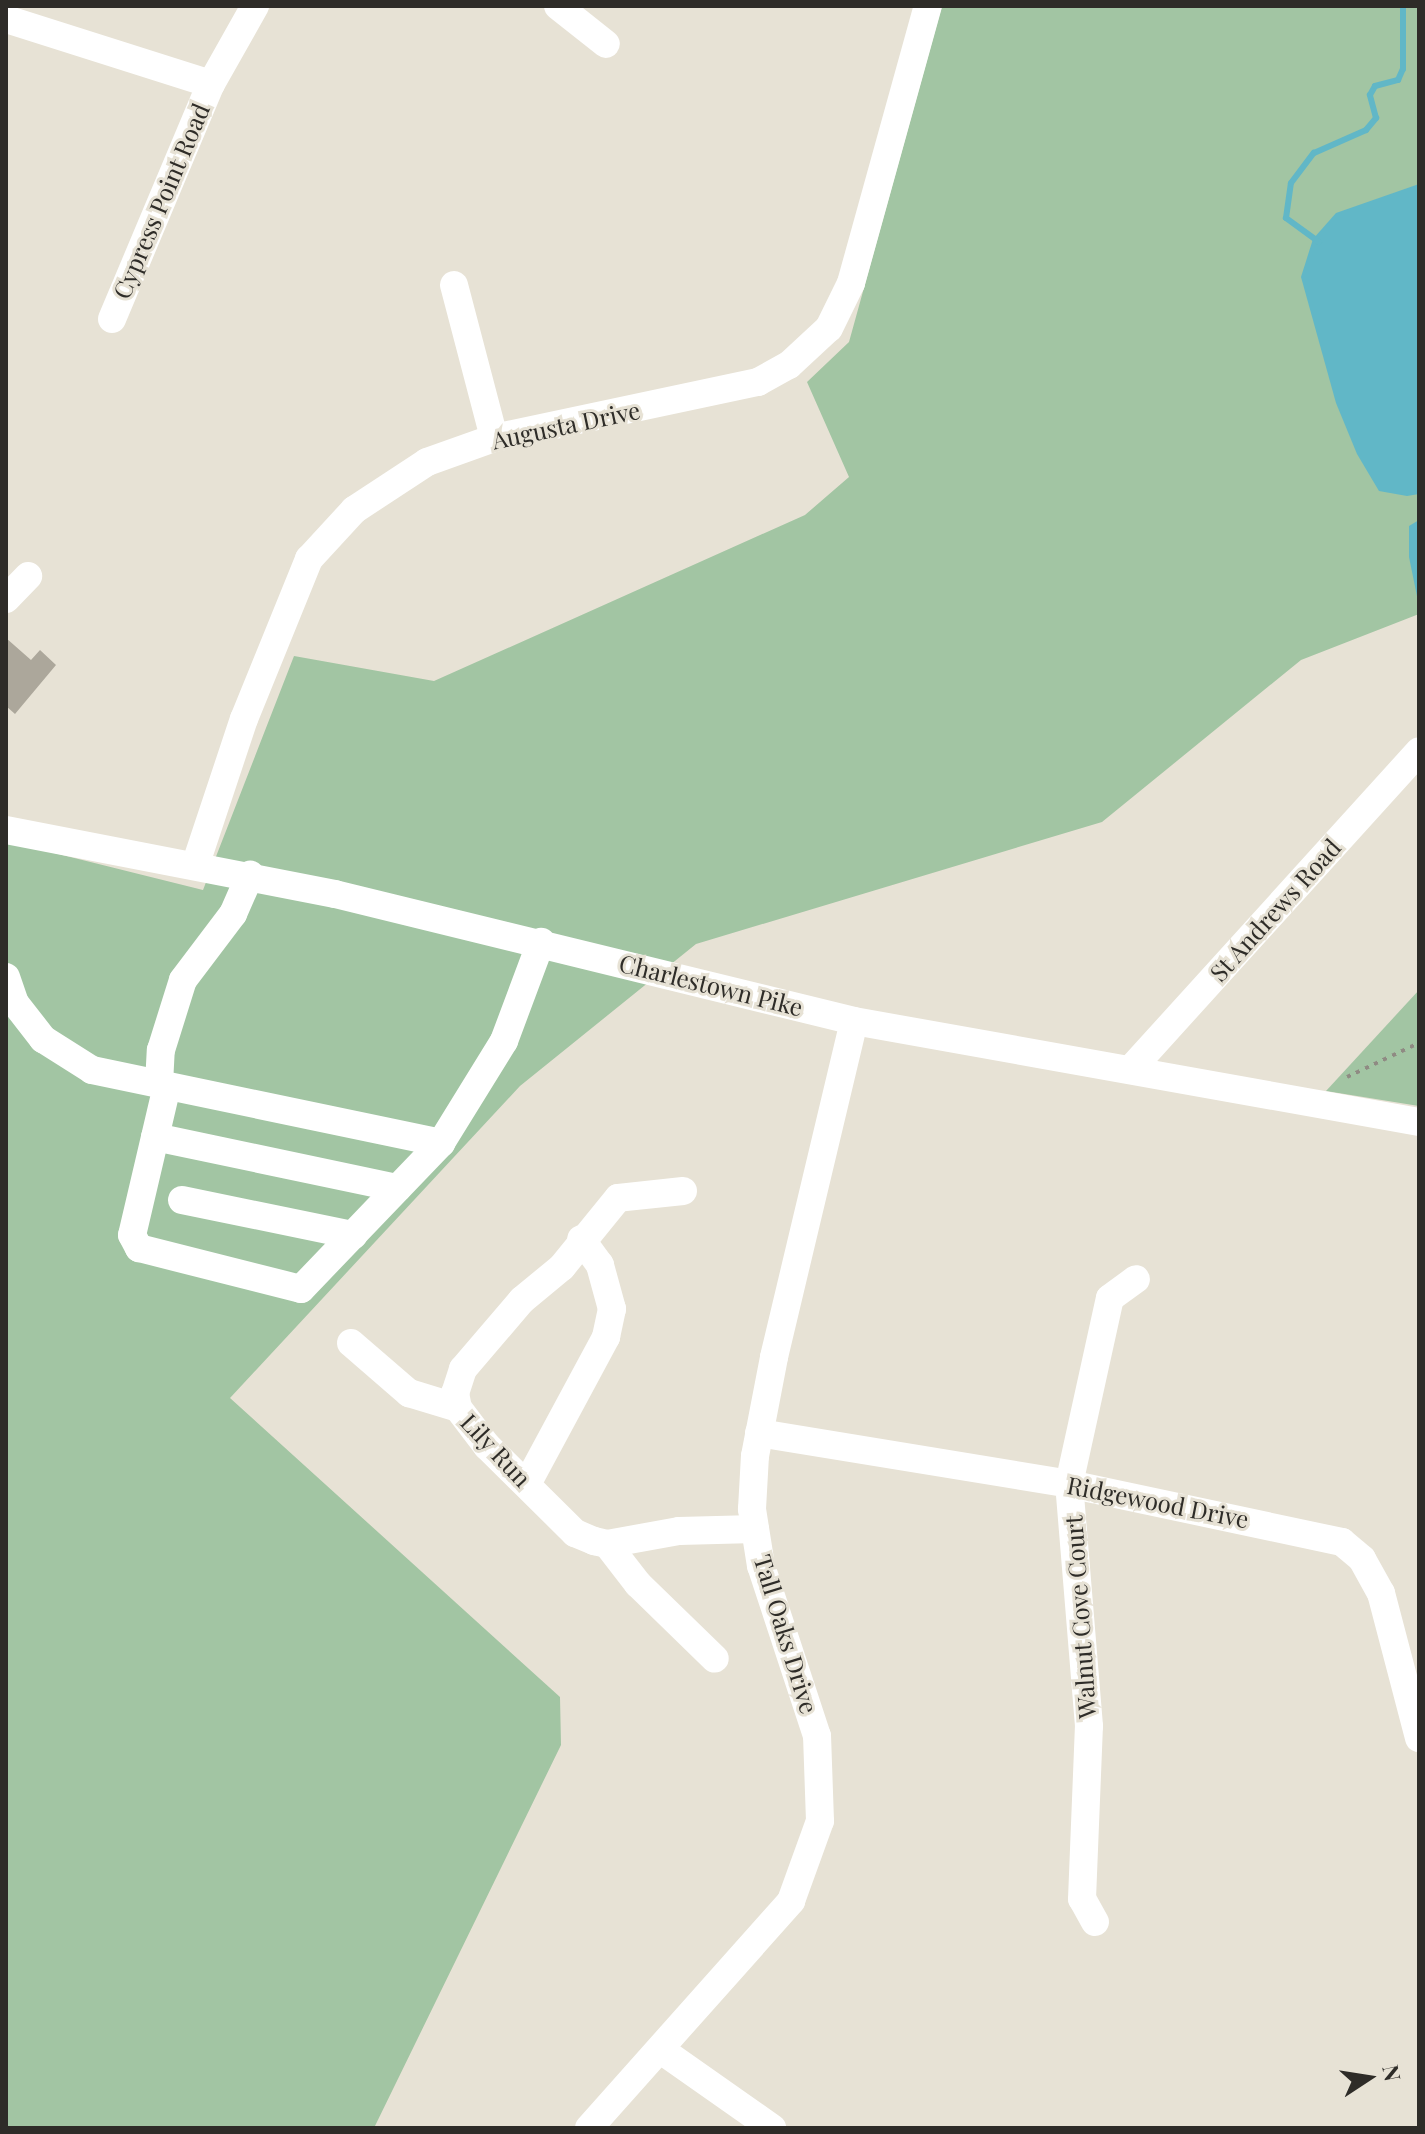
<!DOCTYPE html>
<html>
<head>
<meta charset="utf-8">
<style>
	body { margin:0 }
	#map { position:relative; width:1425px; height:2134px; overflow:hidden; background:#e7e2d5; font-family:"Playfair Display",serif }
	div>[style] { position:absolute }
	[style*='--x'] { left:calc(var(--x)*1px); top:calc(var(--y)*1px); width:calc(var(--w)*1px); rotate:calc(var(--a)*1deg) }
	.green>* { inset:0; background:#a2c5a3 }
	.water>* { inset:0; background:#61b7c7 }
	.stream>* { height:6px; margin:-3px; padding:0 3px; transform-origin:3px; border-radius:3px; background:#61b7c7 }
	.building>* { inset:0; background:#aca79b }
	.path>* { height:4px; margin-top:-2px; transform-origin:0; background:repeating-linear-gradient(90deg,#8f8b83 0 4px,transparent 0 10px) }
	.minor>* { height:28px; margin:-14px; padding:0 14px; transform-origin:14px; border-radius:14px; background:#fff }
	span { translate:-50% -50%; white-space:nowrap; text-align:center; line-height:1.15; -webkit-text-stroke:6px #e7e2d5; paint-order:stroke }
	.street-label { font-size:24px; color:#2e2c28 }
	.frame { position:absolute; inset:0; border:8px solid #2e2c28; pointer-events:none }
	.north { position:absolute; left:1329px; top:2038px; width:80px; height:80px; -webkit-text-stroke:6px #e7e2d5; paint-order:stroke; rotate:78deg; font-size:22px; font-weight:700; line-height:32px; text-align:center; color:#2e2c28 }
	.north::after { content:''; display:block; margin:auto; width:28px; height:36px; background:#2e2c28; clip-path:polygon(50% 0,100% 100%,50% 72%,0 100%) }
</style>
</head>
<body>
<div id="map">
	<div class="green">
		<div style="clip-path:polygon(942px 6px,1419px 6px,1419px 614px,1301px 660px,1102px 822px,696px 944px,520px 1086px,230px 1398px,560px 1697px,561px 1745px,374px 2128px,6px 2128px,6px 841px,203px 890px,294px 656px,434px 681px,805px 515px,849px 477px,807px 382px,849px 342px)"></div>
		<div style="clip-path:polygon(1419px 990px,1419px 1106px,1326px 1091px)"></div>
	</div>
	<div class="water">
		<div style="clip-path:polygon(1419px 184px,1419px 494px,1407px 496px,1379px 491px,1357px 454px,1336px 403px,1301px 277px,1313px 239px,1336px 213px)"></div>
		<div style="clip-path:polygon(1419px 520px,1419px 606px,1409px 557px,1409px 526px)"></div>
	</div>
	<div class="stream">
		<div style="--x:1319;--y:242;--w:41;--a:-144"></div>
		<div style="--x:1286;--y:218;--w:35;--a:-82"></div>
		<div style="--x:1291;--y:183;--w:38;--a:-53"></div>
		<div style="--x:1314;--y:153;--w:57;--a:-23.9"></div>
		<div style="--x:1366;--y:130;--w:16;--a:-50"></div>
		<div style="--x:1376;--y:118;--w:24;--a:-105"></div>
		<div style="--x:1370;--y:95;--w:10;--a:-61"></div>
		<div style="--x:1375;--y:86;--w:24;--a:-15"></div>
		<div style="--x:1398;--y:80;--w:12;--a:-66"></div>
		<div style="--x:1403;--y:69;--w:63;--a:-90"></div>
	</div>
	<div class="building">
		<div style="clip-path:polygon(6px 638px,31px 660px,40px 650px,56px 665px,15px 714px,6px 706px)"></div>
	</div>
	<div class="path">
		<div style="--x:1347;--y:1077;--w:80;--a:-25.3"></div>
	</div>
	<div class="minor">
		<div style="--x:558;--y:6;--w:61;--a:38.4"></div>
		<div style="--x:6;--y:19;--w:215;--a:17.6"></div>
		<div style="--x:454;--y:285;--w:158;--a:75.3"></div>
		<div style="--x:112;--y:319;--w:255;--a:-67.2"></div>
		<div style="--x:211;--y:84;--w:90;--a:-60.6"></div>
		<div style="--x:6;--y:599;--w:32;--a:-46"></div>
		<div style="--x:6;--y:830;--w:335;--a:11"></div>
		<div style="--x:335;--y:894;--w:534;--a:13.75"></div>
		<div style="--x:854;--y:1021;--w:574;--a:10.14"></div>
		<div style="--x:196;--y:863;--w:152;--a:-71.6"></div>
		<div style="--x:244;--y:719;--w:173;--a:-67.9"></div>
		<div style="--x:309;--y:559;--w:67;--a:-47.4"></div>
		<div style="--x:354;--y:510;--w:87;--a:-33.3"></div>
		<div style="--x:427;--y:462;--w:71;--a:-19.7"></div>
		<div style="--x:494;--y:438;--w:270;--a:-12"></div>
		<div style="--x:758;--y:382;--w:35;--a:-29"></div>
		<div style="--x:789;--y:365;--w:54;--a:-42.8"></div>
		<div style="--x:829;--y:328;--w:50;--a:-63.9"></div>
		<div style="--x:851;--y:283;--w:288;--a:-74.5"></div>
		<div style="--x:6;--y:977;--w:28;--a:71"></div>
		<div style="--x:15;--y:1003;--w:46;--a:52.1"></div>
		<div style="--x:43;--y:1039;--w:58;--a:32.3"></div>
		<div style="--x:92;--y:1070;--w:357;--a:11.8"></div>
		<div style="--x:1131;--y:1069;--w:429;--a:-47.8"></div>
		<div style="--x:159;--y:1084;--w:34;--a:-87"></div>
		<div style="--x:161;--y:1050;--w:73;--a:-72.6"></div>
		<div style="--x:183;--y:980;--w:83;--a:-52.9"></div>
		<div style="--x:233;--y:914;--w:43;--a:-66.4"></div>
		<div style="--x:167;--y:1086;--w:153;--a:103.2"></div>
		<div style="--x:132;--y:1235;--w:15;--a:62"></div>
		<div style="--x:139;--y:1248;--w:167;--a:14.2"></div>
		<div style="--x:301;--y:1289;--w:202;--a:-46.2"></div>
		<div style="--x:441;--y:1143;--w:120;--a:-58.3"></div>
		<div style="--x:504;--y:1041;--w:106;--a:-69.5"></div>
		<div style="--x:155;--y:1137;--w:248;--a:11.9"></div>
		<div style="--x:683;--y:1191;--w:65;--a:173.9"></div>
		<div style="--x:618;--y:1198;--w:89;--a:129.1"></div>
		<div style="--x:562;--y:1267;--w:52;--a:140.5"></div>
		<div style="--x:522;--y:1300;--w:91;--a:130.5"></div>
		<div style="--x:463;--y:1369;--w:25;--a:108"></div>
		<div style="--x:455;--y:1393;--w:15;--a:79"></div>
		<div style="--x:458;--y:1408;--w:48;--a:52.7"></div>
		<div style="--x:487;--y:1446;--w:124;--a:44.7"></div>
		<div style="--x:575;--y:1533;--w:21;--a:23"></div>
		<div style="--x:594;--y:1541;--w:13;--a:13"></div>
		<div style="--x:607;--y:1544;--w:73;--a:-10.2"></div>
		<div style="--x:679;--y:1531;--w:76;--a:-1.5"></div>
		<div style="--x:182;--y:1200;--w:175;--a:11.6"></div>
		<div style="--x:351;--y:1343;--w:77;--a:40.8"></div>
		<div style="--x:409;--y:1393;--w:51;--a:17"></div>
		<div style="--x:759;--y:1433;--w:314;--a:9.3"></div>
		<div style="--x:1069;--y:1484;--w:279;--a:12"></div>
		<div style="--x:1342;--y:1542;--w:26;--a:40"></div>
		<div style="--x:1362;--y:1559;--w:39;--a:61"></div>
		<div style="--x:1381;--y:1593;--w:150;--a:75.3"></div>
		<div style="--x:527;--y:1484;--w:167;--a:-61.7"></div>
		<div style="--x:606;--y:1337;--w:29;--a:-78"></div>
		<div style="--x:612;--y:1309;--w:46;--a:-105.3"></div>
		<div style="--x:600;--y:1265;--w:32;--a:-126"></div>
		<div style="--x:607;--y:1544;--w:51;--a:52.2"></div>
		<div style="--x:638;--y:1584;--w:107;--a:44.2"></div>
		<div style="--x:1095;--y:1922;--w:26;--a:-119"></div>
		<div style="--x:1082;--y:1899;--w:173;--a:-87.7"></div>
		<div style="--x:1089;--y:1726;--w:243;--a:-94.7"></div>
		<div style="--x:1069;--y:1484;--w:190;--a:-77.6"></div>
		<div style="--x:1110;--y:1298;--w:32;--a:-36"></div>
		<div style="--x:661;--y:2050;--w:136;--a:35.1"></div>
		<div style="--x:589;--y:2128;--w:304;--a:-48.3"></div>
		<div style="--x:791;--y:1901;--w:85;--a:-70.1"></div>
		<div style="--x:820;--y:1821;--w:85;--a:-92"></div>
		<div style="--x:817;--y:1736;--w:179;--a:-108.2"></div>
		<div style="--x:761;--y:1566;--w:58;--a:-99"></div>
		<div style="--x:752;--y:1509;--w:53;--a:-86.8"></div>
		<div style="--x:755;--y:1456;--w:101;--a:-79.1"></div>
		<div style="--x:774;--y:1357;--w:345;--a:-76.6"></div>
	</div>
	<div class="street-label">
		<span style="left:161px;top:201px;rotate:-67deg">Cypress Point Road</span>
		<span style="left:566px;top:425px;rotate:-12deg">Augusta Drive</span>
		<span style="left:1275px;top:910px;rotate:-48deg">St Andrews Road</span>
		<span style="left:711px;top:985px;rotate:14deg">Charlestown Pike</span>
		<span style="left:496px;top:1450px;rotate:47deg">Lily Run</span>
		<span style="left:1158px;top:1502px;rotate:11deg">Ridgewood Drive</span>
		<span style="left:1080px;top:1617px;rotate:-94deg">Walnut Cove Court</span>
		<span style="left:786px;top:1634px;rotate:73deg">Tall Oaks Drive</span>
	</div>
	<div class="frame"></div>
	<div class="north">N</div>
</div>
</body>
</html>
